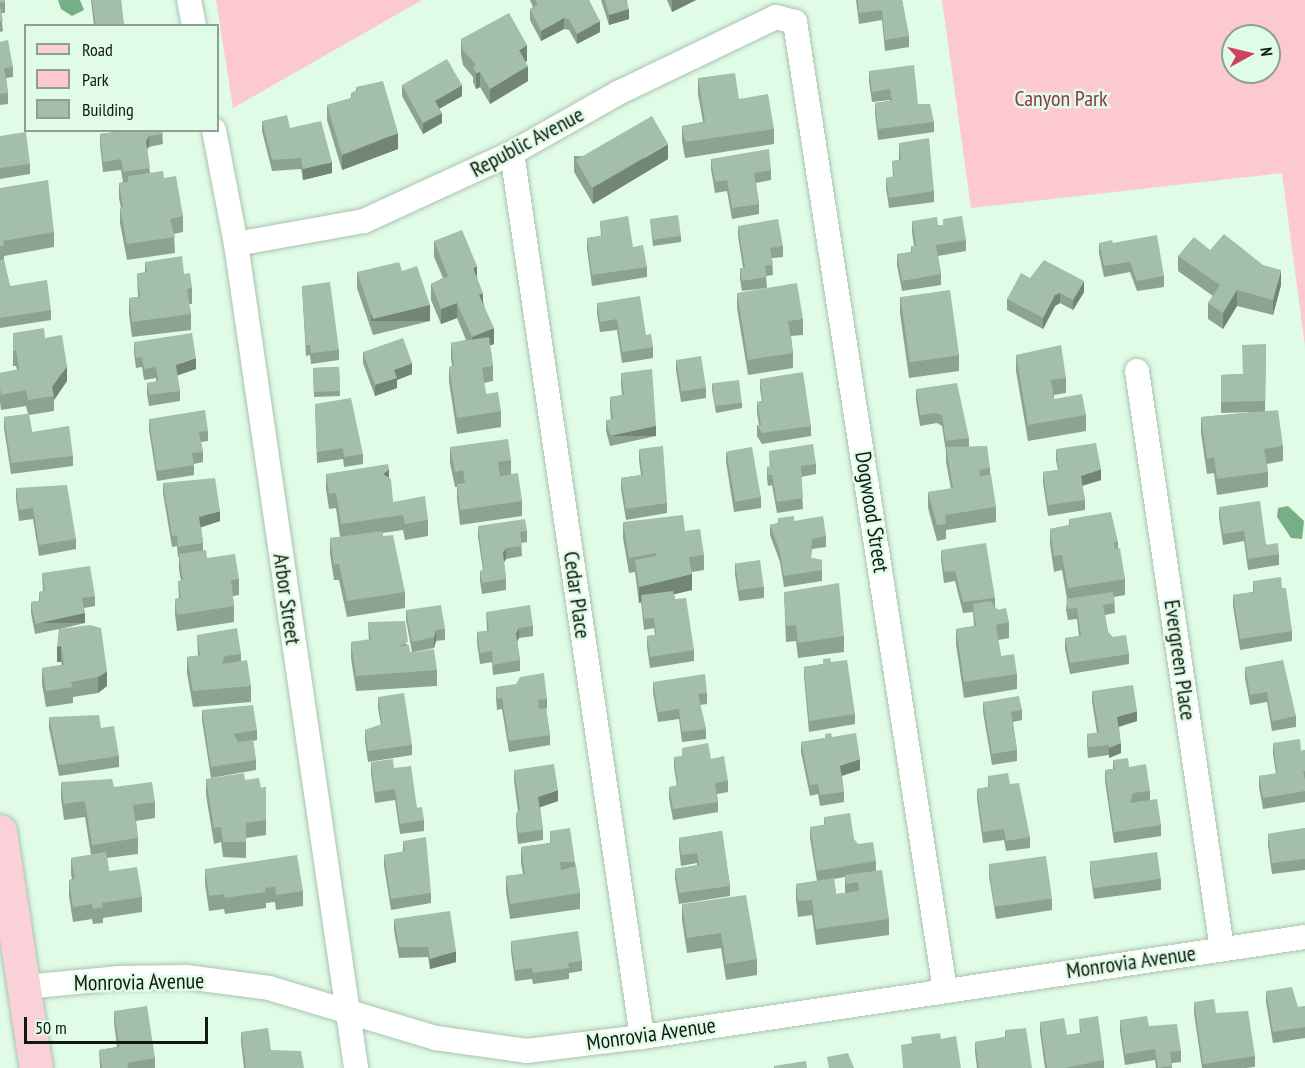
<!DOCTYPE html>
<html>
<head>
<meta charset="utf-8">
<style>
	body { margin:0 }
	#map { position:relative; width:1305px; height:1068px; overflow:hidden; background:#e0fbe6; font-family:"PT Sans Narrow",sans-serif }
	div>[style] { position:absolute }
	[style*='--x'] { left:calc(var(--x)*1px); top:calc(var(--y)*1px); width:calc(var(--w)*1px); rotate:calc(var(--a)*1deg) }
	.green>* { inset:0; background:#fcc9cf }
	.water>* { inset:0; background:#76ae85 }
	.roads { filter:drop-shadow(0 0 2px #a9c3af) drop-shadow(0 0 2px #a9c3af) }
	.street>* { height:24px; margin:-12px; padding:0 12px; transform-origin:12px; border-radius:12px; background:#fff }
	.secondary>* { height:33px; margin:-16.5px; padding:0 16.5px; transform-origin:16.5px; border-radius:16.5px; background:#fbd1d9 }
	.wall>* { inset:0; background:#8ca392; transform-origin:0 0 }
	.shaded-wall>* { inset:0; background:#728577; transform-origin:0 0 }
	.building>* { inset:0; background:#a3beaa; transform-origin:0 0 }
	span { translate:-50% -50%; white-space:nowrap; text-align:center; line-height:1.15; -webkit-text-stroke:5px #e0fbe6; paint-order:stroke }
	.park-label { font-size:22px; color:#8b3948 }
	.street-label { font-size:22px; color:#101912 }
	.legend { position:absolute; left:24px; top:24px; width:195px; height:108px; box-sizing:border-box; background:#e0fbe6; border:2px solid #8da191; margin:0; padding:8px 10px; list-style:none; font-size:18px; color:#101912 }
	.legend li { display:flex; align-items:center; gap:12px; height:30px }
	.legend b { width:30px; border:2px solid #8da191 }
	.north { position:absolute; left:1221px; top:24px; width:60px; height:60px; box-sizing:border-box; background:#e0fbe6; border:2px solid #8da191; border-radius:50%; rotate:82deg; font-size:16px; font-weight:700; line-height:24px; text-align:center; color:#101912 }
	.north::after { content:''; display:block; margin:auto; width:21px; height:27px; background:#d04061; clip-path:polygon(50% 0,100% 100%,50% 72%,0 100%) }
	.scale { position:absolute; left:24px; top:1017px; width:184px; height:27px; box-sizing:border-box; border:3px solid #101912; border-top:0; padding-left:8px; font-size:18px; line-height:21px; white-space:nowrap; color:#101912; -webkit-text-stroke:4px #e0fbe6; paint-order:stroke }
</style>
</head>
<body>
<div id="map">
	<div class="green">
		<div style="clip-path:polygon(216px 0,422px 0,233px 108px)"></div>
		<div style="clip-path:polygon(evenodd,942px 0,1305px 0,1305px 346px,1282px 173px,971px 208px,942px 0,1233px 36px,1269px 36px,1269px 72px,1233px 72px,1233px 36px)"></div>
	</div>
	<div class="water">
		<div style="clip-path:polygon(58px 0,80px 0,84px 10px,72px 16px,61px 9px)"></div>
		<div style="clip-path:polygon(1288px 506px,1304px 521px,1302px 539px,1291px 538px,1277px 517px,1278px 508px)"></div>
	</div>
	<div class="roads">
		<div class="street">
			<div style="--x:189;--y:0;--w:26;--a:79"></div>
			<div style="--x:214;--y:130;--w:116;--a:79.1"></div>
			<div style="--x:236;--y:244;--w:833;--a:81.71"></div>
			<div style="--x:512;--y:153;--w:894;--a:81.63"></div>
			<div style="--x:236;--y:244;--w:130;--a:-10.2"></div>
			<div style="--x:364;--y:221;--w:163;--a:-24.7"></div>
			<div style="--x:512;--y:153;--w:122;--a:-29.5"></div>
			<div style="--x:618;--y:93;--w:175;--a:-25.7"></div>
			<div style="--x:776;--y:17;--w:20;--a:15"></div>
			<div style="--x:795;--y:22;--w:980;--a:81.19"></div>
			<div style="--x:1137;--y:371;--w:584;--a:81.63"></div>
			<div style="--x:25;--y:987;--w:93;--a:-5.5"></div>
			<div style="--x:118;--y:978;--w:68;--a:-0.8"></div>
			<div style="--x:186;--y:977;--w:84;--a:7.5"></div>
			<div style="--x:269;--y:988;--w:174;--a:16.7"></div>
			<div style="--x:436;--y:1038;--w:91;--a:8.2"></div>
			<div style="--x:526;--y:1051;--w:117;--a:-6.9"></div>
			<div style="--x:642;--y:1037;--w:670;--a:-8.58"></div>
		</div>
		<div class="secondary">
			<div style="--x:0;--y:831;--w:240;--a:81.4"></div>
		</div>
	</div>
	<div class="wall">
		<div style="clip-path:polygon(0 0,5px 0,5px 13px,1px 13px,3px 31px,0 32px)"></div>
		<div style="clip-path:polygon(91px 0,121px 0,124px 26px,94px 26px)"></div>
		<div style="clip-path:polygon(530px 0,589px 0,600px 32px,577px 44px,569px 30px,564px 29px,541px 41px,530px 20px,530px 9px,533px 7px)"></div>
		<div style="clip-path:polygon(601px 0,627px 0,629px 19px,609px 25px)"></div>
		<div style="clip-path:polygon(667px 0,696px 0,672px 12px)"></div>
		<div style="clip-path:polygon(856px 0,902px 0,909px 36px,909px 47px,885px 51px,882px 20px,859px 24px)"></div>
		<div style="clip-path:polygon(461px 39px,527px 61px,525px 62px,528px 81px,490px 104px,480px 87px,476px 89px,473px 82px,473px 77px,463px 65px,461px 55px)"></div>
		<div style="clip-path:polygon(0 42px,13px 67px,13px 77px,6px 78px,8px 93px,8px 104px,0 105px)"></div>
		<div style="clip-path:polygon(869px 71px,918px 104px,934px 122px,934px 132px,878px 140px,875px 114px,875px 103px,890px 101px,890px 100px,872px 102px,869px 82px)"></div>
		<div style="clip-path:polygon(698px 78px,739px 99px,774px 129px,774px 144px,685px 158px,682px 141px,682px 126px,703px 122px,698px 94px)"></div>
		<div style="clip-path:polygon(402px 85px,462px 96px,439px 109px,442px 123px,423px 134px,402px 96px)"></div>
		<div style="clip-path:polygon(356px 87px,398px 149px,342px 170px,327px 120px,327px 105px,351px 98px,351px 93px,356px 91px)"></div>
		<div style="clip-path:polygon(262px 121px,290px 128px,332px 173px,303px 180px,301px 169px,272px 171px,262px 131px)"></div>
		<div style="clip-path:polygon(115px 130px,162px 130px,163px 144px,149px 147px,147px 149px,150px 173px,164px 178px,183px 216px,183px 232px,174px 234px,175px 253px,127px 260px,120px 223px,120px 208px,121px 208px,119px 198px,119px 183px,123px 182px,121px 170px,103px 172px,100px 145px,100px 134px,115px 132px)"></div>
		<div style="clip-path:polygon(0 136px,30px 164px,30px 174px,0 179px)"></div>
		<div style="clip-path:polygon(899px 143px,934px 191px,934px 202px,889px 208px,886px 188px,886px 178px,893px 177px,892px 161px,899px 160px)"></div>
		<div style="clip-path:polygon(574px 156px,668px 159px,593px 204px,574px 172px)"></div>
		<div style="clip-path:polygon(711px 159px,771px 170px,771px 180px,756px 183px,759px 204px,759px 214px,732px 219px,727px 191px,715px 193px,711px 169px)"></div>
		<div style="clip-path:polygon(0 188px,54px 232px,54px 247px,4px 256px,4px 261px,10px 286px,51px 310px,51px 320px,0 328px)"></div>
		<div style="clip-path:polygon(650px 219px,681px 236px,681px 242px,653px 246px)"></div>
		<div style="clip-path:polygon(943px 219px,966px 240px,966px 251px,938px 256px,941px 274px,941px 285px,902px 291px,897px 265px,897px 254px,911px 252px,911px 246px,914px 246px,912px 232px,912px 221px,938px 225px,943px 225px)"></div>
		<div style="clip-path:polygon(600px 221px,647px 267px,647px 277px,592px 286px,587px 249px,587px 238px,601px 236px)"></div>
		<div style="clip-path:polygon(738px 226px,783px 246px,783px 257px,772px 258px,773px 275px,766px 276px,767px 288px,742px 291px,740px 279px,740px 268px,743px 268px,738px 236px)"></div>
		<div style="clip-path:polygon(434px 241px,477px 277px,494px 344px,490px 345px,493px 366px,493px 381px,484px 383px,486px 394px,501px 411px,501px 427px,457px 434px,449px 382px,449px 367px,452px 366px,451px 358px,451px 343px,466px 340px,457px 318px,441px 324px,431px 300px,431px 284px,443px 278px,434px 257px)"></div>
		<div style="clip-path:polygon(1099px 243px,1113px 243px,1164px 276px,1164px 287px,1137px 291px,1130px 272px,1104px 277px,1099px 253px)"></div>
		<div style="clip-path:polygon(1210px 250px,1281px 285px,1273px 315px,1237px 306px,1223px 329px,1208px 319px,1208px 303px,1213px 296px,1178px 271px,1178px 256px)"></div>
		<div style="clip-path:polygon(145px 262px,184px 274px,192px 288px,192px 304px,189px 304px,191px 314px,191px 330px,132px 337px,129px 314px,129px 298px,138px 297px,137px 274px,145px 272px)"></div>
		<div style="clip-path:polygon(357px 272px,430px 321px,373px 335px,357px 288px)"></div>
		<div style="clip-path:polygon(1030px 278px,1084px 292px,1073px 310px,1060px 303px,1055px 306px,1043px 329px,1007px 310px,1007px 299px)"></div>
		<div style="clip-path:polygon(302px 286px,339px 350px,339px 360px,311px 364px,310px 355px,306px 356px)"></div>
		<div style="clip-path:polygon(737px 293px,803px 319px,803px 335px,791px 336px,793px 353px,793px 368px,748px 375px,737px 308px)"></div>
		<div style="clip-path:polygon(900px 297px,959px 355px,959px 371px,909px 378px,900px 313px)"></div>
		<div style="clip-path:polygon(597px 303px,646px 335px,653px 347px,653px 358px,622px 363px,617px 330px,600px 332px,597px 314px)"></div>
		<div style="clip-path:polygon(45px 338px,67px 381px,54px 400px,54px 411px,29px 415px,32px 432px,73px 456px,73px 466px,11px 474px,4px 428px,4px 417px,28px 414px,26px 406px,1px 410px,0 402px,0 373px,17px 370px,16px 366px,13px 366px,13px 351px)"></div>
		<div style="clip-path:polygon(134px 342px,196px 369px,177px 375px,180px 391px,180px 401px,149px 406px,147px 394px,147px 383px,156px 382px,156px 378px,144px 380px,142px 367px,136px 368px,134px 352px)"></div>
		<div style="clip-path:polygon(1266px 344px,1265px 411px,1283px 446px,1283px 461px,1267px 464px,1268px 472px,1268px 487px,1217px 495px,1214px 473px,1207px 474px,1201px 433px,1201px 417px,1256px 412px,1221px 413px,1221px 375px,1243px 374px)"></div>
		<div style="clip-path:polygon(363px 352px,412px 374px,397px 380px,397px 388px,375px 396px,363px 363px)"></div>
		<div style="clip-path:polygon(1016px 355px,1066px 378px,1066px 393px,1054px 395px,1054px 399px,1086px 415px,1086px 431px,1028px 441px,1016px 371px)"></div>
		<div style="clip-path:polygon(676px 360px,706px 388px,706px 398px,681px 402px,676px 370px)"></div>
		<div style="left:339px;top:367px;width:29px;height:26px;rotate:88deg"></div>
		<div style="clip-path:polygon(621px 373px,656px 436px,610px 446px,606px 431px,606px 420px,611px 420px,610px 407px,610px 397px,622px 395px,621px 384px)"></div>
		<div style="clip-path:polygon(760px 379px,811px 426px,811px 436px,762px 444px,757px 436px,757px 425px,759px 425px,757px 413px,757px 402px,762px 401px,760px 389px)"></div>
		<div style="clip-path:polygon(712px 384px,742px 403px,742px 408px,716px 413px,712px 390px)"></div>
		<div style="clip-path:polygon(916px 389px,969px 438px,969px 446px,990px 468px,990px 474px,996px 507px,996px 522px,946px 530px,946px 539px,937px 541px,928px 508px,928px 492px,951px 489px,946px 462px,946px 452px,942px 426px,937px 423px,920px 426px,916px 400px)"></div>
		<div style="clip-path:polygon(315px 404px,363px 454px,363px 464px,344px 467px,343px 459px,317px 463px)"></div>
		<div style="clip-path:polygon(149px 419px,208px 431px,208px 441px,201px 442px,203px 452px,203px 462px,194px 464px,194px 475px,157px 481px,149px 430px)"></div>
		<div style="clip-path:polygon(450px 447px,511px 460px,511px 474px,522px 501px,522px 516px,460px 525px,457px 499px,457px 487px,455px 487px,450px 463px)"></div>
		<div style="clip-path:polygon(639px 449px,667px 503px,667px 513px,626px 520px,621px 489px,621px 478px,641px 475px,639px 460px)"></div>
		<div style="clip-path:polygon(1056px 449px,1101px 480px,1082px 486px,1085px 500px,1085px 510px,1048px 516px,1043px 483px,1043px 472px,1058px 470px,1056px 460px)"></div>
		<div style="clip-path:polygon(769px 451px,816px 464px,816px 474px,801px 477px,803px 509px,777px 513px,772px 485px,768px 486px,767px 478px,767px 467px,770px 467px)"></div>
		<div style="clip-path:polygon(726px 452px,761px 497px,761px 508px,734px 512px,726px 462px)"></div>
		<div style="clip-path:polygon(326px 474px,389px 478px,393px 502px,428px 520px,428px 536px,405px 540px,403px 530px,382px 533px,405px 592px,405px 608px,347px 617px,339px 580px,334px 580px,330px 554px,330px 538px,340px 537px,336px 508px,329px 509px,326px 489px)"></div>
		<div style="clip-path:polygon(163px 483px,220px 521px,201px 527px,203px 543px,203px 550px,207px 558px,239px 579px,239px 595px,233px 596px,234px 606px,234px 622px,177px 631px,175px 614px,175px 599px,179px 598px,178px 581px,181px 581px,179px 570px,179px 557px,178px 557px,177px 546px,172px 547px,163px 493px)"></div>
		<div style="clip-path:polygon(16px 488px,76px 539px,76px 549px,39px 556px,33px 519px,19px 521px,16px 499px)"></div>
		<div style="clip-path:polygon(1219px 507px,1279px 554px,1279px 565px,1248px 570px,1244px 541px,1223px 545px,1219px 517px)"></div>
		<div style="clip-path:polygon(778px 518px,794px 521px,826px 536px,826px 547px,812px 549px,811px 558px,822px 560px,822px 581px,784px 587px,780px 562px,770px 535px,770px 525px,778px 523px)"></div>
		<div style="clip-path:polygon(1069px 519px,1118px 542px,1118px 548px,1125px 579px,1125px 595px,1114px 597px,1115px 613px,1105px 615px,1108px 632px,1129px 654px,1129px 664px,1070px 674px,1065px 649px,1065px 638px,1079px 636px,1077px 619px,1068px 620px,1066px 610px,1067px 599px,1062px 570px,1054px 572px,1050px 544px,1050px 529px,1069px 525px)"></div>
		<div style="clip-path:polygon(623px 522px,685px 531px,704px 555px,704px 570px,692px 572px,692px 590px,674px 594px,675px 599px,694px 650px,694px 661px,650px 668px,647px 647px,647px 636px,655px 635px,654px 628px,644px 630px,641px 602px,639px 603px,635px 572px,629px 573px,623px 538px)"></div>
		<div style="clip-path:polygon(478px 526px,527px 531px,527px 542px,521px 543px,522px 556px,506px 559px,504px 562px,506px 579px,506px 590px,482px 594px,480px 581px,480px 571px,483px 570px,478px 537px)"></div>
		<div style="clip-path:polygon(941px 550px,995px 598px,995px 607px,1009px 622px,1009px 638px,998px 640px,1001px 656px,1017px 674px,1017px 689px,964px 698px,956px 644px,956px 629px,974px 626px,973px 612px,963px 613px,955px 581px,944px 583px,941px 560px)"></div>
		<div style="clip-path:polygon(735px 563px,764px 587px,764px 598px,739px 601px,735px 574px)"></div>
		<div style="clip-path:polygon(42px 573px,95px 596px,95px 606px,84px 608px,85px 623px,60px 629px,107px 686px,98px 693px,73px 697px,73px 703px,46px 707px,42px 684px,42px 668px,62px 665px,61px 662px,57px 662px,59px 629px,35px 634px,31px 613px,31px 602px,39px 601px,39px 592px,43px 591px)"></div>
		<div style="clip-path:polygon(1253px 581px,1282px 588px,1292px 631px,1292px 641px,1240px 650px,1233px 606px,1233px 595px,1253px 592px)"></div>
		<div style="clip-path:polygon(784px 592px,844px 636px,844px 652px,798px 658px,796px 641px,786px 642px)"></div>
		<div style="clip-path:polygon(406px 610px,445px 629px,445px 640px,436px 641px,434px 648px,414px 652px,437px 670px,437px 686px,356px 691px,351px 658px,351px 642px,369px 640px,368px 622px,408px 645px,410px 652px,412px 652px,406px 620px)"></div>
		<div style="clip-path:polygon(486px 612px,533px 626px,533px 636px,519px 638px,517px 641px,520px 660px,520px 671px,493px 675px,492px 662px,480px 664px,477px 643px,477px 632px,487px 631px)"></div>
		<div style="clip-path:polygon(197px 635px,241px 654px,241px 661px,251px 686px,251px 702px,193px 707px,187px 673px,187px 657px,198px 656px)"></div>
		<div style="clip-path:polygon(823px 659px,831px 662px,855px 714px,855px 724px,809px 732px,804px 677px,804px 667px,823px 664px)"></div>
		<div style="clip-path:polygon(1245px 667px,1296px 716px,1296px 727px,1272px 731px,1267px 702px,1250px 705px,1245px 678px)"></div>
		<div style="clip-path:polygon(653px 682px,707px 693px,707px 704px,700px 705px,706px 729px,706px 739px,682px 742px,679px 719px,658px 722px,653px 692px)"></div>
		<div style="clip-path:polygon(496px 687px,547px 699px,547px 709px,546px 709px,550px 735px,550px 745px,509px 752px,502px 709px,497px 710px,496px 698px)"></div>
		<div style="clip-path:polygon(1092px 691px,1137px 721px,1119px 727px,1121px 753px,1109px 758px,1109px 755px,1088px 758px,1087px 745px,1087px 734px,1097px 733px,1092px 701px)"></div>
		<div style="clip-path:polygon(378px 697px,412px 745px,412px 755px,368px 762px,365px 741px,365px 730px,381px 725px,378px 708px)"></div>
		<div style="clip-path:polygon(983px 702px,1022px 710px,1022px 720px,1013px 722px,1017px 750px,1017px 761px,992px 765px,983px 712px)"></div>
		<div style="clip-path:polygon(202px 710px,257px 730px,257px 740px,253px 741px,256px 760px,256px 770px,211px 778px,202px 720px)"></div>
		<div style="clip-path:polygon(49px 717px,101px 728px,119px 756px,119px 767px,59px 776px,49px 728px)"></div>
		<div style="clip-path:polygon(825px 734px,832px 737px,860px 770px,842px 776px,844px 792px,844px 802px,820px 806px,818px 794px,810px 796px,801px 752px,801px 742px,825px 738px)"></div>
		<div style="clip-path:polygon(1273px 743px,1301px 751px,1305px 750px,1305px 802px,1263px 809px,1259px 787px,1259px 776px,1276px 774px,1273px 754px)"></div>
		<div style="clip-path:polygon(674px 757px,711px 759px,728px 781px,728px 792px,717px 794px,718px 802px,718px 812px,673px 820px,669px 798px,669px 787px,677px 786px,674px 767px)"></div>
		<div style="clip-path:polygon(1113px 760px,1129px 767px,1150px 791px,1150px 800px,1161px 825px,1161px 836px,1114px 843px,1105px 781px,1105px 770px,1113px 769px)"></div>
		<div style="clip-path:polygon(371px 762px,394px 768px,424px 820px,424px 831px,400px 834px,395px 800px,375px 803px,371px 773px)"></div>
		<div style="clip-path:polygon(514px 770px,558px 801px,540px 807px,543px 830px,543px 840px,518px 844px,516px 824px,516px 814px,518px 811px,514px 781px)"></div>
		<div style="clip-path:polygon(988px 776px,1010px 784px,1030px 837px,1030px 848px,1006px 851px,1004px 840px,983px 843px,977px 799px,977px 789px,988px 787px)"></div>
		<div style="clip-path:polygon(206px 779px,261px 788px,266px 787px,266px 835px,246px 838px,246px 858px,223px 857px,221px 842px,214px 844px,206px 795px)"></div>
		<div style="clip-path:polygon(61px 782px,114px 787px,155px 802px,155px 818px,136px 821px,138px 838px,138px 854px,107px 858px,109px 871px,142px 897px,142px 912px,103px 918px,103px 923px,93px 924px,92px 919px,73px 922px,69px 896px,69px 880px,72px 879px,71px 874px,71px 858px,91px 855px,85px 817px,64px 820px,61px 798px)"></div>
		<div style="clip-path:polygon(evenodd,824px 817px,876px 861px,876px 871px,889px 919px,889px 935px,816px 945px,812px 915px,798px 917px,796px 899px,796px 884px,817px 881px,810px 838px,810px 827px,824px 825px,824px 817px,845px 877px,845px 893px,836px 894px,834px 879px,845px 877px)"></div>
		<div style="clip-path:polygon(1305px 828px,1305px 870px,1272px 874px,1268px 845px,1268px 834px)"></div>
		<div style="clip-path:polygon(550px 831px,575px 862px,580px 893px,580px 909px,510px 919px,506px 892px,506px 876px,523px 874px,521px 863px,521px 847px,550px 843px)"></div>
		<div style="clip-path:polygon(722px 831px,730px 886px,730px 896px,679px 904px,675px 879px,675px 869px,697px 865px,697px 863px,681px 866px,679px 848px,679px 838px)"></div>
		<div style="clip-path:polygon(403px 841px,431px 893px,431px 903px,391px 910px,384px 866px,384px 855px,403px 852px)"></div>
		<div style="clip-path:polygon(1090px 861px,1161px 879px,1161px 890px,1094px 899px,1090px 872px)"></div>
		<div style="clip-path:polygon(989px 865px,1052px 899px,1052px 910px,996px 919px,989px 876px)"></div>
		<div style="clip-path:polygon(205px 869px,303px 891px,303px 906px,276px 910px,275px 902px,266px 903px,266px 908px,225px 914px,224px 909px,209px 911px,205px 884px)"></div>
		<div style="clip-path:polygon(682px 904px,757px 959px,757px 975px,726px 980px,721px 948px,687px 953px,682px 920px)"></div>
		<div style="clip-path:polygon(394px 919px,456px 962px,430px 969px,428px 957px,399px 958px,394px 930px)"></div>
		<div style="clip-path:polygon(511px 941px,582px 961px,582px 971px,569px 973px,569px 979px,533px 984px,532px 979px,515px 981px,511px 952px)"></div>
		<div style="clip-path:polygon(1266px 991px,1298px 1007px,1305px 1006px,1305px 1038px,1273px 1043px,1266px 1002px)"></div>
		<div style="clip-path:polygon(1194px 1002px,1255px 1056px,1255px 1067px,1246px 1068px,1202px 1068px,1194px 1013px)"></div>
		<div style="clip-path:polygon(114px 1011px,155px 1058px,155px 1068px,100px 1068px,99px 1050px,117px 1047px,114px 1022px)"></div>
		<div style="clip-path:polygon(1079px 1019px,1104px 1060px,1104px 1068px,1045px 1068px,1040px 1032px,1040px 1022px,1067px 1035px,1080px 1033px)"></div>
		<div style="clip-path:polygon(1120px 1020px,1149px 1026px,1181px 1051px,1181px 1062px,1172px 1063px,1172px 1068px,1156px 1068px,1155px 1060px,1125px 1065px,1120px 1031px)"></div>
		<div style="clip-path:polygon(1005px 1030px,1032px 1068px,977px 1068px,975px 1052px,975px 1042px,1005px 1037px)"></div>
		<div style="clip-path:polygon(241px 1032px,271px 1050px,304px 1068px,244px 1068px,241px 1042px)"></div>
	</div>
	<div class="shaded-wall">
		<div style="clip-path:polygon(672px 0,696px 0,672px 12px)"></div>
		<div style="clip-path:polygon(629px 9px,629px 19px,609px 25px,609px 15px)"></div>
		<div style="clip-path:polygon(564px 18px,564px 29px,541px 41px,541px 31px)"></div>
		<div style="clip-path:polygon(600px 21px,600px 32px,577px 44px,577px 34px)"></div>
		<div style="clip-path:polygon(527px 45px,527px 61px,519px 66px,519px 50px)"></div>
		<div style="clip-path:polygon(528px 66px,528px 81px,490px 104px,490px 89px)"></div>
		<div style="clip-path:polygon(480px 72px,480px 87px,476px 89px,476px 73px)"></div>
		<div style="clip-path:polygon(462px 85px,462px 96px,435px 111px,435px 101px)"></div>
		<div style="clip-path:polygon(442px 113px,442px 123px,423px 134px,423px 123px)"></div>
		<div style="clip-path:polygon(398px 133px,398px 149px,342px 170px,342px 155px)"></div>
		<div style="clip-path:polygon(149px 136px,149px 147px,146px 151px,146px 141px)"></div>
		<div style="clip-path:polygon(668px 144px,668px 159px,593px 204px,593px 188px)"></div>
		<div style="clip-path:polygon(332px 162px,332px 173px,303px 180px,303px 169px)"></div>
		<div style="clip-path:polygon(477px 266px,477px 282px,473px 268px)"></div>
		<div style="clip-path:polygon(1281px 270px,1281px 285px,1273px 315px,1273px 300px)"></div>
		<div style="clip-path:polygon(1084px 281px,1084px 292px,1073px 310px,1073px 300px)"></div>
		<div style="clip-path:polygon(1237px 290px,1237px 306px,1223px 329px,1223px 313px)"></div>
		<div style="clip-path:polygon(483px 293px,483px 309px,479px 295px)"></div>
		<div style="clip-path:polygon(1060px 293px,1060px 303px,1055px 306px,1043px 329px,1043px 318px,1055px 295px)"></div>
		<div style="clip-path:polygon(457px 303px,457px 318px,441px 324px,441px 309px)"></div>
		<div style="left:430px;top:305px;width:16px;height:59px;rotate:90deg"></div>
		<div style="clip-path:polygon(494px 328px,494px 344px,472px 352px,472px 337px)"></div>
		<div style="clip-path:polygon(196px 358px,196px 369px,176px 376px,176px 365px)"></div>
		<div style="clip-path:polygon(412px 363px,412px 374px,397px 380px,397px 388px,375px 396px,375px 385px,394px 370px)"></div>
		<div style="clip-path:polygon(67px 366px,67px 381px,54px 400px,52px 387px)"></div>
		<div style="left:656px;top:426px;width:10px;height:47px;rotate:90deg"></div>
		<div style="clip-path:polygon(389px 469px,389px 485px,383px 474px)"></div>
		<div style="clip-path:polygon(1101px 469px,1101px 480px,1081px 486px,1081px 476px)"></div>
		<div style="clip-path:polygon(220px 511px,220px 521px,199px 528px,199px 517px)"></div>
		<div style="clip-path:polygon(506px 548px,506px 559px,503px 564px,503px 553px)"></div>
		<div style="clip-path:polygon(692px 574px,692px 590px,642px 602px,641px 595px,641px 602px,639px 603px,639px 587px)"></div>
		<div style="left:85px;top:613px;width:10px;height:51px;rotate:90deg"></div>
		<div style="clip-path:polygon(519px 628px,519px 638px,516px 644px,516px 633px)"></div>
		<div style="clip-path:polygon(436px 630px,436px 641px,434px 648px,434px 637px)"></div>
		<div style="left:61px;top:646px;width:16px;height:4px;rotate:90deg"></div>
		<div style="clip-path:polygon(107px 671px,107px 686px,98px 693px,98px 677px)"></div>
		<div style="clip-path:polygon(1137px 711px,1137px 721px,1117px 727px,1117px 717px)"></div>
		<div style="clip-path:polygon(1121px 743px,1121px 753px,1109px 758px,1109px 748px)"></div>
		<div style="clip-path:polygon(860px 759px,860px 770px,840px 776px,840px 766px)"></div>
		<div style="clip-path:polygon(558px 790px,558px 801px,538px 808px,538px 797px)"></div>
		<div style="clip-path:polygon(456px 951px,456px 962px,430px 969px,430px 959px)"></div>
	</div>
	<div class="building">
		<div style="clip-path:polygon(0 0,5px 0,5px 2px,0 3px)"></div>
		<div style="clip-path:polygon(92px 0,121px 0,124px 25px,96px 26px)"></div>
		<div style="clip-path:polygon(535px 0,589px 0,600px 21px,577px 34px,569px 19px,564px 18px,541px 31px,530px 9px,538px 5px)"></div>
		<div style="clip-path:polygon(605px 0,626px 0,629px 9px,609px 15px)"></div>
		<div style="clip-path:polygon(858px 0,902px 0,909px 36px,885px 40px,882px 10px,859px 13px)"></div>
		<div style="clip-path:polygon(0 5px,3px 21px,0 21px)"></div>
		<div style="clip-path:polygon(509px 13px,527px 45px,519px 50px,528px 66px,490px 89px,480px 72px,476px 73px,473px 67px,476px 65px,463px 50px,461px 39px)"></div>
		<div style="clip-path:polygon(8px 40px,13px 67px,4px 68px,8px 93px,0 94px,0 42px)"></div>
		<div style="clip-path:polygon(447px 59px,462px 85px,435px 101px,442px 113px,423px 123px,402px 85px)"></div>
		<div style="clip-path:polygon(914px 65px,918px 104px,930px 104px,934px 122px,878px 129px,875px 103px,892px 101px,890px 89px,872px 92px,869px 71px)"></div>
		<div style="clip-path:polygon(735px 73px,739px 99px,768px 94px,774px 129px,685px 142px,682px 126px,705px 122px,698px 78px)"></div>
		<div style="clip-path:polygon(383px 81px,398px 133px,342px 155px,327px 105px,352px 98px,351px 93px,357px 91px,356px 87px)"></div>
		<div style="clip-path:polygon(287px 115px,290px 128px,321px 121px,332px 162px,303px 169px,301px 158px,272px 160px,262px 121px)"></div>
		<div style="left:652px;top:116px;width:32px;height:88px;rotate:60deg"></div>
		<div style="clip-path:polygon(116px 130px,162px 130px,163px 134px,149px 136px,146px 141px,150px 168px,123px 172px,121px 159px,103px 162px,100px 134px,116px 132px)"></div>
		<div style="clip-path:polygon(26px 132px,30px 164px,0 168px,0 136px)"></div>
		<div style="clip-path:polygon(929px 138px,934px 191px,889px 198px,886px 178px,894px 176px,892px 161px,901px 160px,899px 143px)"></div>
		<div style="clip-path:polygon(769px 149px,771px 170px,754px 173px,759px 204px,732px 208px,727px 180px,715px 182px,711px 159px)"></div>
		<div style="clip-path:polygon(163px 171px,164px 178px,176px 176px,183px 216px,170px 219px,175px 237px,127px 244px,120px 208px,123px 207px,119px 183px,128px 182px,128px 176px)"></div>
		<div style="clip-path:polygon(48px 180px,54px 232px,3px 241px,4px 246px,0 246px,0 188px)"></div>
		<div style="left:678px;top:215px;width:21px;height:28px;rotate:82deg"></div>
		<div style="clip-path:polygon(628px 216px,633px 247px,643px 245px,647px 267px,592px 275px,587px 238px,602px 236px,600px 221px)"></div>
		<div style="clip-path:polygon(962px 216px,966px 240px,936px 245px,941px 274px,902px 281px,897px 254px,912px 252px,911px 246px,916px 246px,912px 221px,937px 217px,938px 225px,943px 225px,943px 219px)"></div>
		<div style="clip-path:polygon(778px 219px,783px 246px,770px 248px,773px 264px,765px 266px,767px 277px,742px 281px,740px 268px,745px 268px,738px 226px)"></div>
		<div style="clip-path:polygon(462px 230px,477px 266px,473px 268px,483px 293px,479px 295px,494px 328px,472px 337px,457px 303px,441px 309px,431px 284px,448px 276px,434px 241px)"></div>
		<div style="clip-path:polygon(1224px 234px,1263px 265px,1281px 270px,1273px 300px,1237px 290px,1223px 313px,1208px 303px,1220px 285px,1178px 256px,1194px 237px,1210px 250px)"></div>
		<div style="clip-path:polygon(1157px 235px,1164px 276px,1137px 281px,1130px 262px,1104px 266px,1099px 243px,1112px 240px,1113px 243px)"></div>
		<div style="clip-path:polygon(182px 256px,184px 274px,190px 273px,192px 288px,187px 289px,191px 314px,132px 322px,129px 298px,140px 297px,137px 274px,147px 272px,145px 262px)"></div>
		<div style="clip-path:polygon(0 260px,4px 260px,10px 286px,47px 280px,51px 310px,0 318px)"></div>
		<div style="clip-path:polygon(1044px 260px,1084px 281px,1073px 300px,1060px 293px,1055px 295px,1043px 318px,1007px 299px,1021px 273px,1030px 278px)"></div>
		<div style="clip-path:polygon(399px 262px,402px 271px,417px 266px,430px 305px,373px 319px,357px 272px)"></div>
		<div style="clip-path:polygon(330px 282px,339px 350px,311px 353px,310px 345px,306px 345px,302px 286px)"></div>
		<div style="clip-path:polygon(797px 283px,803px 319px,788px 321px,793px 353px,748px 360px,737px 293px)"></div>
		<div style="left:950px;top:290px;width:66px;height:50px;rotate:82deg"></div>
		<div style="clip-path:polygon(640px 296px,646px 335px,651px 334px,653px 347px,622px 352px,617px 319px,600px 322px,597px 303px)"></div>
		<div style="clip-path:polygon(44px 328px,45px 338px,62px 335px,67px 366px,52px 387px,54px 396px,28px 400px,26px 390px,1px 395px,0 387px,0 373px,19px 369px,16px 350px,13px 351px,13px 333px)"></div>
		<div style="clip-path:polygon(192px 333px,196px 358px,176px 365px,180px 391px,149px 395px,147px 383px,158px 381px,156px 367px,144px 369px,142px 357px,136px 358px,134px 342px)"></div>
		<div style="clip-path:polygon(489px 337px,493px 366px,482px 368px,486px 394px,498px 392px,501px 411px,457px 418px,449px 367px,454px 366px,451px 343px)"></div>
		<div style="clip-path:polygon(403px 338px,412px 363px,394px 370px,397px 378px,375px 385px,363px 352px)"></div>
		<div style="clip-path:polygon(1266px 344px,1265px 401px,1221px 402px,1221px 375px,1243px 374px,1242px 345px)"></div>
		<div style="clip-path:polygon(1061px 345px,1066px 378px,1051px 380px,1054px 399px,1082px 394px,1086px 415px,1028px 425px,1016px 355px)"></div>
		<div style="left:701px;top:356px;width:32px;height:25px;rotate:81deg"></div>
		<div style="left:339px;top:367px;width:24px;height:26px;rotate:88deg"></div>
		<div style="clip-path:polygon(652px 369px,656px 426px,610px 436px,606px 420px,613px 419px,610px 397px,624px 395px,621px 373px)"></div>
		<div style="clip-path:polygon(803px 372px,811px 426px,762px 433px,757px 425px,761px 425px,757px 402px,763px 401px,760px 379px)"></div>
		<div style="left:739px;top:380px;width:23px;height:27px;rotate:83deg"></div>
		<div style="clip-path:polygon(957px 383px,969px 438px,946px 441px,942px 415px,937px 413px,920px 415px,916px 389px)"></div>
		<div style="clip-path:polygon(351px 398px,363px 454px,344px 457px,343px 448px,317px 452px,315px 404px)"></div>
		<div style="clip-path:polygon(205px 410px,208px 431px,199px 432px,203px 452px,192px 453px,194px 465px,157px 471px,149px 419px)"></div>
		<div style="clip-path:polygon(1278px 410px,1283px 446px,1264px 449px,1268px 472px,1217px 479px,1214px 457px,1207px 459px,1201px 417px)"></div>
		<div style="clip-path:polygon(29px 414px,32px 432px,69px 426px,73px 456px,11px 463px,4px 417px)"></div>
		<div style="clip-path:polygon(508px 439px,511px 460px,498px 462px,500px 476px,518px 473px,522px 501px,460px 510px,457px 484px,465px 483px,463px 470px,455px 472px,450px 447px)"></div>
		<div style="clip-path:polygon(1096px 443px,1101px 469px,1081px 476px,1085px 500px,1048px 505px,1043px 472px,1059px 470px,1056px 449px)"></div>
		<div style="clip-path:polygon(813px 444px,816px 464px,801px 466px,803px 498px,777px 502px,772px 475px,768px 475px,767px 467px,771px 466px,769px 451px)"></div>
		<div style="clip-path:polygon(663px 446px,667px 503px,626px 509px,621px 478px,643px 475px,639px 449px)"></div>
		<div style="clip-path:polygon(987px 446px,990px 468px,979px 470px,980px 476px,991px 474px,996px 507px,945px 515px,946px 524px,937px 525px,928px 492px,953px 488px,946px 447px)"></div>
		<div style="left:752px;top:447px;width:51px;height:26px;rotate:80deg"></div>
		<div style="clip-path:polygon(388px 464px,389px 469px,383px 474px,391px 479px,393px 502px,425px 496px,428px 520px,405px 524px,403px 515px,341px 524px,336px 493px,329px 494px,326px 474px)"></div>
		<div style="clip-path:polygon(215px 478px,220px 511px,199px 517px,203px 543px,178px 547px,177px 535px,172px 536px,163px 483px)"></div>
		<div style="clip-path:polygon(67px 485px,76px 539px,39px 545px,33px 508px,19px 510px,16px 488px)"></div>
		<div style="clip-path:polygon(1260px 501px,1266px 545px,1278px 543px,1279px 554px,1248px 559px,1244px 531px,1223px 534px,1219px 507px)"></div>
		<div style="clip-path:polygon(1111px 512px,1118px 542px,1114px 542px,1115px 549px,1120px 548px,1125px 579px,1068px 588px,1062px 555px,1054px 556px,1050px 529px,1070px 525px,1069px 519px)"></div>
		<div style="clip-path:polygon(683px 515px,685px 531px,700px 529px,704px 555px,689px 557px,692px 574px,639px 587px,635px 560px,656px 556px,656px 553px,629px 558px,623px 522px)"></div>
		<div style="clip-path:polygon(794px 516px,794px 521px,823px 516px,826px 536px,812px 539px,811px 558px,822px 560px,822px 570px,784px 576px,780px 552px,770px 525px,779px 523px,778px 518px)"></div>
		<div style="clip-path:polygon(525px 519px,527px 531px,520px 532px,522px 546px,506px 548px,503px 553px,506px 579px,482px 583px,480px 571px,484px 570px,478px 526px)"></div>
		<div style="clip-path:polygon(382px 531px,383px 536px,393px 535px,405px 592px,347px 601px,339px 564px,334px 565px,330px 538px)"></div>
		<div style="clip-path:polygon(986px 543px,995px 598px,963px 602px,955px 571px,944px 572px,941px 550px)"></div>
		<div style="clip-path:polygon(206px 550px,207px 558px,235px 554px,239px 579px,231px 580px,234px 606px,177px 615px,175px 599px,181px 598px,178px 581px,183px 580px,179px 554px)"></div>
		<div style="left:760px;top:560px;width:27px;height:25px;rotate:82deg"></div>
		<div style="clip-path:polygon(90px 566px,95px 596px,82px 598px,85px 613px,35px 624px,31px 602px,40px 601px,39px 592px,45px 591px,42px 573px)"></div>
		<div style="clip-path:polygon(1281px 577px,1282px 588px,1286px 588px,1292px 631px,1240px 639px,1233px 595px,1254px 592px,1253px 581px)"></div>
		<div style="clip-path:polygon(839px 583px,844px 636px,798px 643px,796px 625px,786px 626px,784px 592px)"></div>
		<div style="clip-path:polygon(673px 591px,675px 599px,686px 598px,694px 650px,650px 657px,647px 636px,656px 635px,654px 618px,644px 619px,641px 595px)"></div>
		<div style="clip-path:polygon(1113px 592px,1115px 603px,1103px 605px,1108px 632px,1112px 637px,1126px 635px,1129px 654px,1070px 663px,1065px 638px,1081px 636px,1077px 608px,1068px 609px,1066px 599px)"></div>
		<div style="clip-path:polygon(991px 601px,997px 610px,1006px 608px,1009px 622px,996px 625px,1001px 656px,1014px 654px,1017px 674px,964px 682px,956px 629px,976px 626px,973px 604px)"></div>
		<div style="clip-path:polygon(441px 605px,445px 629px,436px 630px,434px 637px,412px 642px,406px 610px)"></div>
		<div style="clip-path:polygon(530px 605px,533px 626px,519px 628px,516px 633px,520px 660px,493px 665px,492px 651px,480px 653px,477px 632px,489px 631px,486px 612px)"></div>
		<div style="clip-path:polygon(405px 621px,408px 642px,397px 647px,409px 645px,410px 652px,416px 652px,434px 649px,437px 670px,356px 676px,351px 642px,371px 639px,368px 622px)"></div>
		<div style="clip-path:polygon(90px 625px,101px 628px,107px 671px,98px 677px,71px 682px,73px 687px,46px 691px,42px 668px,64px 665px,61px 646px,57px 647px,59px 629px)"></div>
		<div style="clip-path:polygon(237px 628px,241px 654px,225px 656px,222px 664px,247px 660px,251px 686px,193px 691px,187px 657px,200px 655px,197px 635px)"></div>
		<div style="clip-path:polygon(830px 658px,831px 662px,847px 660px,855px 714px,809px 721px,804px 667px,823px 664px,823px 659px)"></div>
		<div style="clip-path:polygon(1283px 660px,1296px 716px,1272px 721px,1267px 692px,1250px 695px,1245px 667px)"></div>
		<div style="clip-path:polygon(544px 673px,547px 699px,538px 700px,539px 709px,546px 708px,550px 735px,509px 741px,502px 698px,497px 699px,496px 687px,516px 684px,520px 677px)"></div>
		<div style="clip-path:polygon(705px 674px,707px 693px,698px 694px,706px 729px,682px 732px,679px 709px,658px 712px,653px 682px)"></div>
		<div style="clip-path:polygon(1133px 685px,1137px 711px,1117px 717px,1121px 743px,1109px 748px,1109px 745px,1088px 747px,1087px 734px,1099px 732px,1092px 691px)"></div>
		<div style="clip-path:polygon(404px 693px,412px 745px,368px 751px,365px 730px,382px 724px,378px 697px)"></div>
		<div style="clip-path:polygon(1019px 696px,1022px 710px,1011px 712px,1017px 750px,992px 754px,983px 702px)"></div>
		<div style="clip-path:polygon(253px 705px,257px 730px,234px 734px,238px 742px,253px 740px,256px 760px,211px 767px,202px 710px)"></div>
		<div style="clip-path:polygon(99px 715px,101px 728px,114px 726px,119px 756px,59px 765px,49px 717px)"></div>
		<div style="clip-path:polygon(831px 733px,832px 737px,856px 733px,860px 759px,840px 766px,844px 792px,820px 795px,818px 784px,810px 785px,801px 742px,825px 738px,825px 734px)"></div>
		<div style="clip-path:polygon(1300px 739px,1301px 751px,1305px 750px,1305px 771px,1303px 771px,1305px 780px,1305px 791px,1263px 798px,1259px 776px,1277px 773px,1273px 743px)"></div>
		<div style="clip-path:polygon(708px 743px,711px 759px,724px 756px,728px 781px,715px 783px,718px 802px,673px 809px,669px 787px,678px 785px,674px 757px,682px 756px,682px 748px)"></div>
		<div style="clip-path:polygon(1128px 758px,1129px 767px,1146px 764px,1150px 791px,1133px 793px,1130px 803px,1157px 799px,1161px 825px,1114px 832px,1105px 770px,1115px 769px,1113px 760px)"></div>
		<div style="clip-path:polygon(393px 759px,394px 768px,411px 766px,417px 808px,422px 807px,424px 820px,400px 824px,395px 789px,375px 792px,371px 762px)"></div>
		<div style="clip-path:polygon(554px 764px,558px 790px,538px 797px,543px 830px,518px 833px,516px 814px,520px 810px,514px 770px)"></div>
		<div style="clip-path:polygon(244px 773px,245px 780px,259px 778px,261px 788px,266px 787px,266px 820px,246px 823px,246px 842px,223px 842px,221px 827px,214px 828px,206px 779px)"></div>
		<div style="clip-path:polygon(1008px 773px,1010px 784px,1019px 783px,1030px 837px,1006px 841px,1004px 829px,983px 832px,977px 789px,989px 787px,988px 776px)"></div>
		<div style="clip-path:polygon(112px 779px,114px 787px,152px 782px,155px 802px,133px 805px,138px 838px,92px 845px,85px 801px,64px 804px,61px 782px)"></div>
		<div style="clip-path:polygon(850px 813px,854px 839px,858px 844px,873px 842px,876px 861px,817px 871px,810px 827px,825px 825px,824px 817px)"></div>
		<div style="clip-path:polygon(570px 828px,575px 862px,560px 862px,561px 870px,576px 866px,580px 893px,510px 904px,506px 876px,525px 874px,521px 847px,551px 843px,550px 831px)"></div>
		<div style="clip-path:polygon(1305px 828px,1305px 859px,1272px 863px,1268px 834px)"></div>
		<div style="clip-path:polygon(722px 831px,730px 886px,679px 893px,675px 869px,699px 865px,697px 853px,681px 855px,679px 838px)"></div>
		<div style="clip-path:polygon(426px 837px,431px 893px,391px 899px,384px 855px,405px 851px,403px 841px)"></div>
		<div style="clip-path:polygon(106px 852px,109px 871px,137px 867px,142px 897px,102px 903px,103px 907px,93px 909px,92px 904px,73px 907px,69px 880px,75px 879px,71px 858px)"></div>
		<div style="left:1157px;top:852px;width:27px;height:68px;rotate:82deg"></div>
		<div style="clip-path:polygon(297px 855px,303px 891px,276px 895px,275px 887px,265px 888px,266px 892px,225px 898px,224px 894px,209px 896px,205px 869px)"></div>
		<div style="left:1046px;top:856px;width:43px;height:58px;rotate:82deg"></div>
		<div style="clip-path:polygon(882px 870px,889px 919px,816px 929px,812px 900px,798px 901px,796px 884px,834px 878px,836px 894px,859px 891px,858px 882px,846px 884px,845px 875px)"></div>
		<div style="clip-path:polygon(746px 895px,757px 959px,726px 964px,721px 933px,687px 938px,682px 904px)"></div>
		<div style="clip-path:polygon(450px 911px,456px 951px,430px 959px,428px 947px,399px 947px,394px 919px)"></div>
		<div style="clip-path:polygon(578px 931px,582px 961px,568px 963px,569px 968px,533px 973px,532px 968px,515px 970px,511px 941px)"></div>
		<div style="clip-path:polygon(1292px 987px,1298px 1007px,1305px 1006px,1305px 1027px,1273px 1032px,1266px 991px)"></div>
		<div style="clip-path:polygon(1214px 999px,1216px 1013px,1248px 1011px,1255px 1056px,1203px 1064px,1194px 1002px)"></div>
		<div style="clip-path:polygon(147px 1006px,155px 1058px,127px 1063px,128px 1068px,102px 1068px,99px 1050px,119px 1047px,114px 1011px)"></div>
		<div style="clip-path:polygon(1098px 1016px,1104px 1060px,1065px 1068px,1047px 1068px,1040px 1022px,1064px 1018px,1067px 1035px,1081px 1033px,1079px 1019px)"></div>
		<div style="clip-path:polygon(1147px 1016px,1149px 1026px,1177px 1024px,1181px 1051px,1170px 1052px,1172px 1066px,1158px 1068px,1155px 1049px,1125px 1054px,1120px 1020px)"></div>
		<div style="clip-path:polygon(268px 1028px,271px 1050px,301px 1051px,304px 1068px,246px 1068px,241px 1032px)"></div>
		<div style="clip-path:polygon(1026px 1028px,1032px 1068px,979px 1068px,975px 1042px,1006px 1037px,1005px 1030px)"></div>
		<div style="clip-path:polygon(940px 1033px,941px 1039px,956px 1036px,961px 1068px,903px 1068px,901px 1045px,912px 1043px,911px 1037px)"></div>
		<div style="clip-path:polygon(848px 1053px,854px 1068px,829px 1068px,827px 1057px)"></div>
		<div style="clip-path:polygon(806px 1061px,807px 1068px,774px 1068px,774px 1066px)"></div>
	</div>
	<div class="park-label">
		<span style="left:1061px;top:99px">Canyon Park</span>
	</div>
	<div class="street-label">
		<span style="left:527px;top:142px;rotate:-28deg">Republic Avenue</span>
		<span style="left:872px;top:512px;rotate:81deg">Dogwood Street</span>
		<span style="left:577px;top:595px;rotate:82deg">Cedar Place</span>
		<span style="left:287px;top:599px;rotate:82deg">Arbor Street</span>
		<span style="left:1180px;top:660px;rotate:82deg">Evergreen Place</span>
		<span style="left:1131px;top:962px;rotate:-8deg">Monrovia Avenue</span>
		<span style="left:139px;top:982px;rotate:-1deg">Monrovia Avenue</span>
		<span style="left:651px;top:1034px;rotate:-8deg">Monrovia Avenue</span>
	</div>
	<ul class="legend">
	<li><b style="height:8px;background:#fbd1d9"></b>Road</li>
	<li><b style="height:16px;background:#fcc9cf"></b>Park</li>
	<li><b style="height:16px;background:#a3beaa"></b>Building</li>
	</ul>
	<div class="north">N</div>
	<div class="scale">50 m</div>
</div>
</body>
</html>
